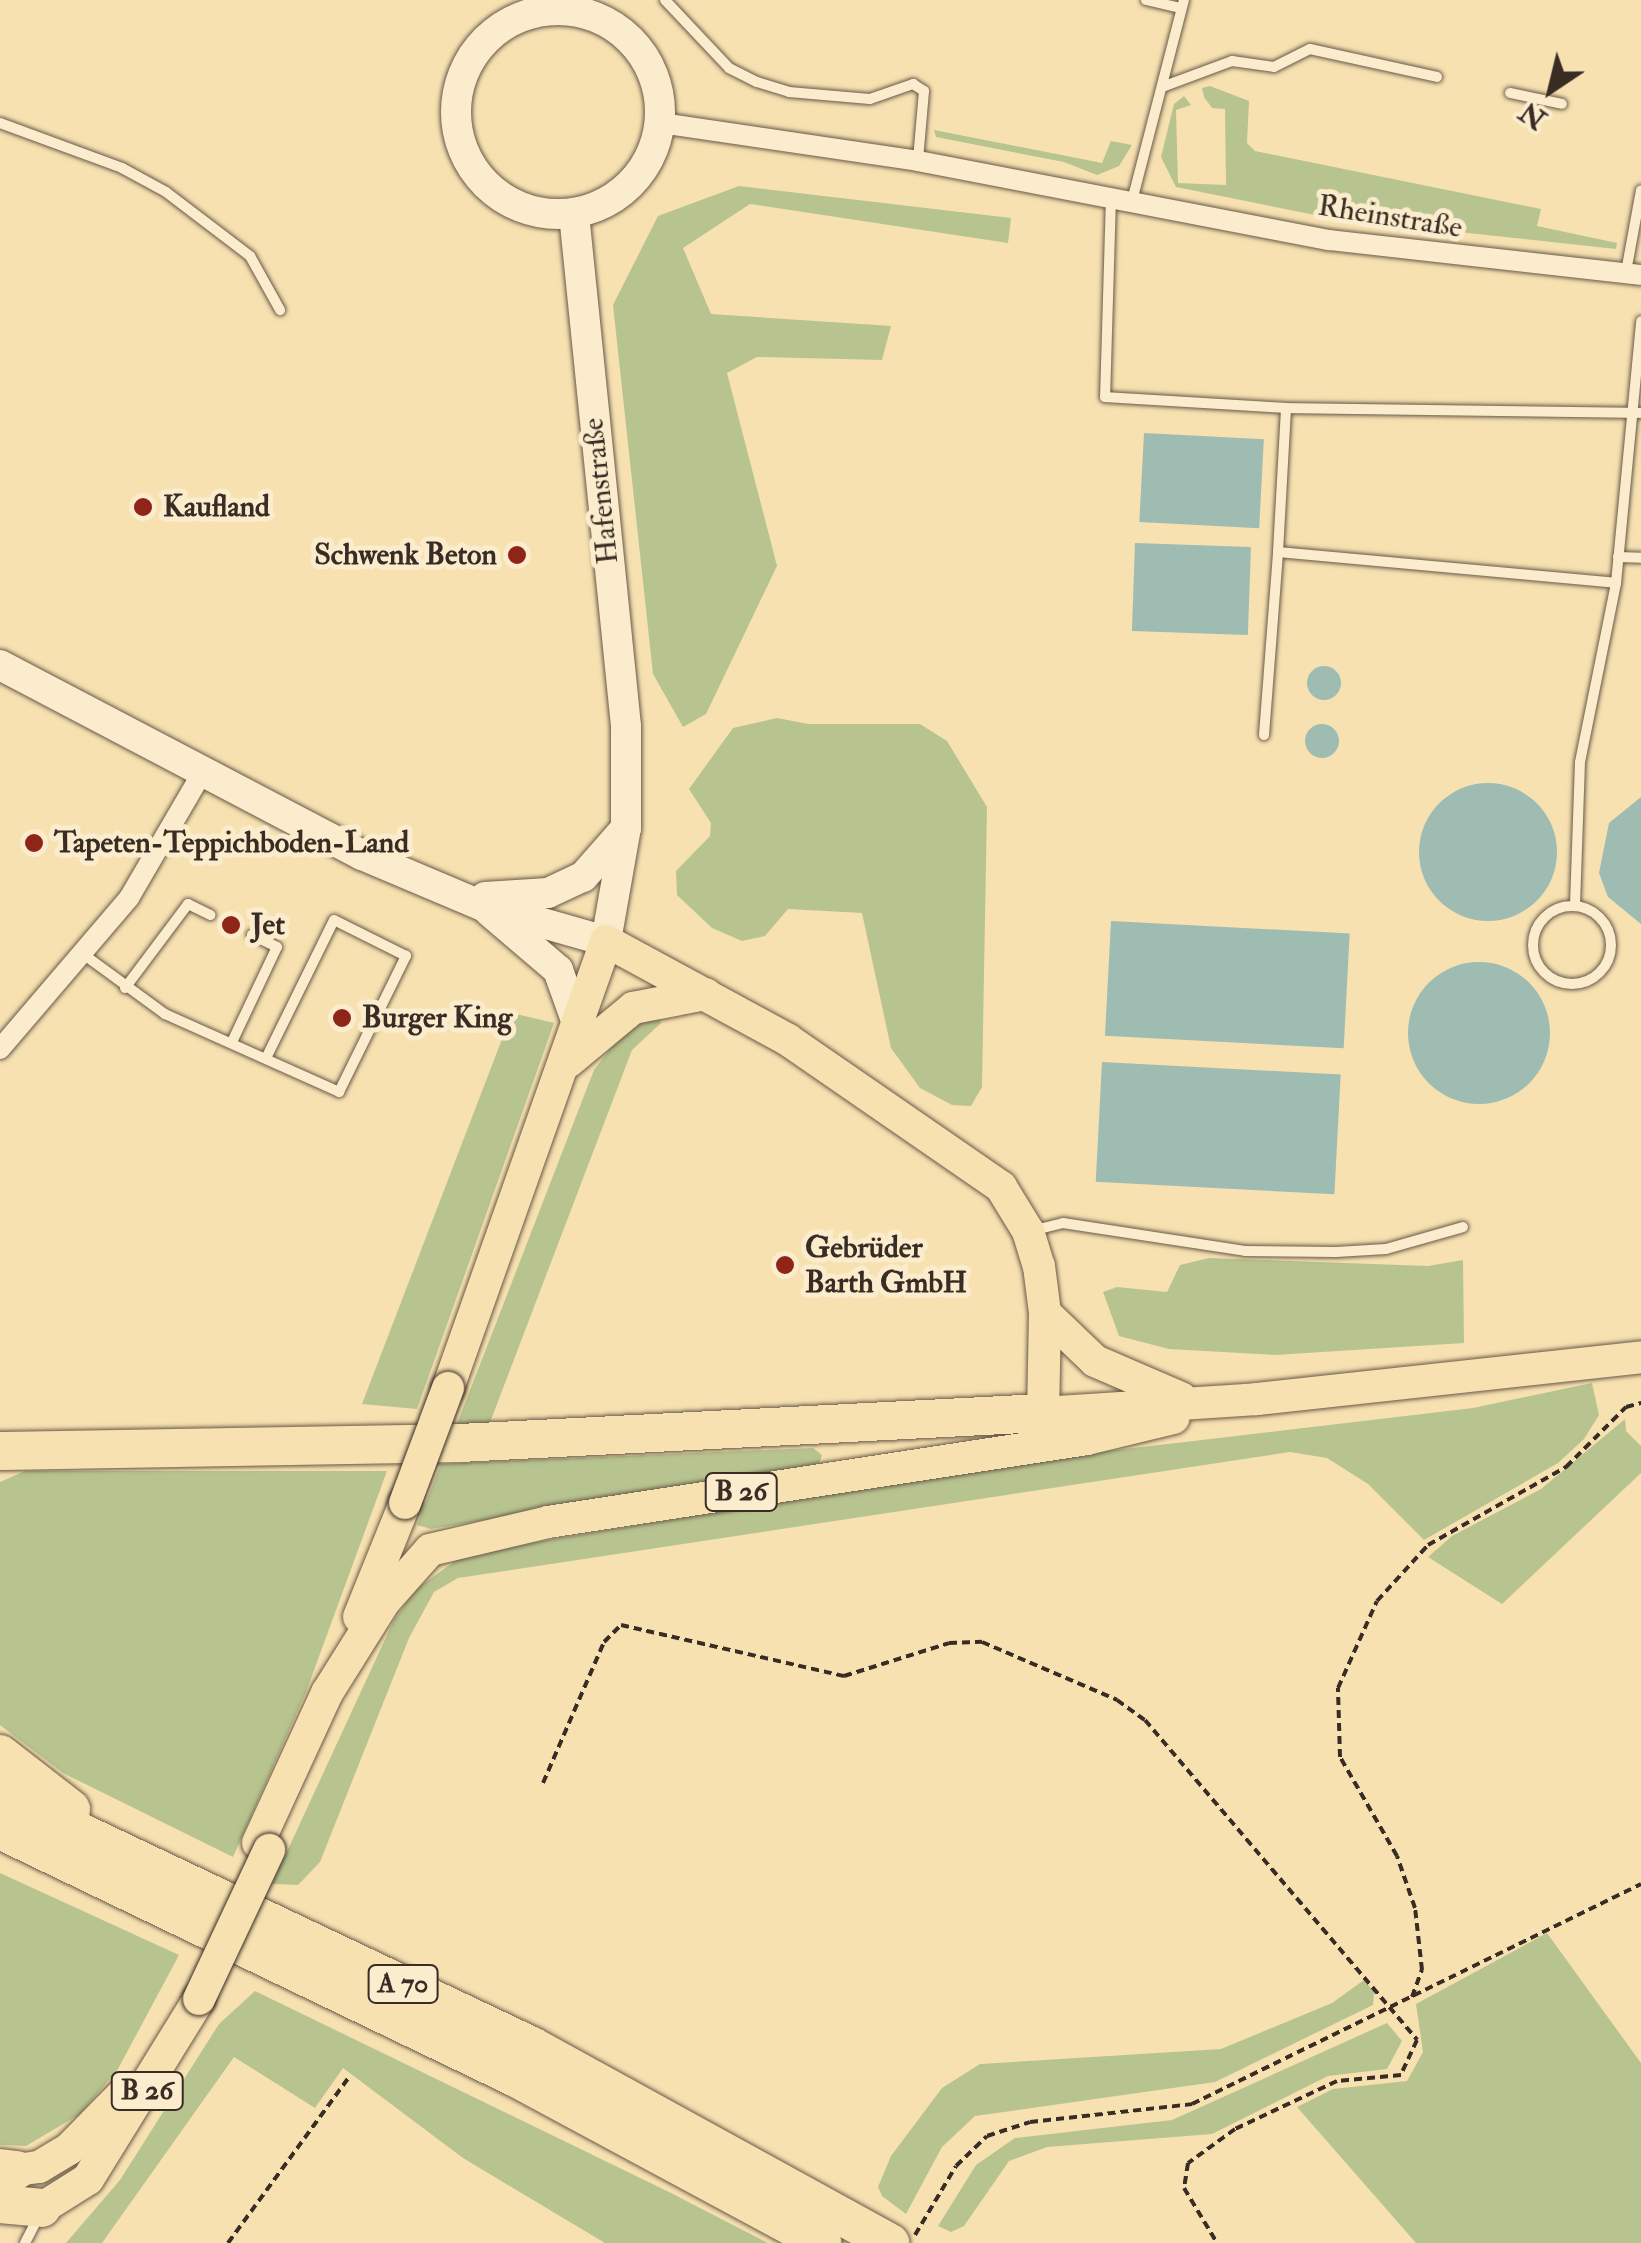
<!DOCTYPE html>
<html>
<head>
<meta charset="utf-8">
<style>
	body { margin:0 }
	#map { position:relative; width:1641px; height:2243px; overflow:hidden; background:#f7e1b1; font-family:"IM FELL Double Pica",serif }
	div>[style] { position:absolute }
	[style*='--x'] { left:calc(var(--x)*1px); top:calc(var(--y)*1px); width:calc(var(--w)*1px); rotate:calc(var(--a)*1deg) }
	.green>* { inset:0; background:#b7c48f }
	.water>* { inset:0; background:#9ebcb1; transform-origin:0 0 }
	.round { border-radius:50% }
	.path>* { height:4px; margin-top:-2px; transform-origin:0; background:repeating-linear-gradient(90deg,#382c25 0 8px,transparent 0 13px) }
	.roads { filter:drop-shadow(0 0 2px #685948) drop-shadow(0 0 2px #685948) }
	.lane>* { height:10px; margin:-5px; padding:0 5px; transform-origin:5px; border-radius:5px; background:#faeccc }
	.lane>.ring { margin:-5px; padding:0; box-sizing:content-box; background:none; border:10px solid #faeccc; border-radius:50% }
	.street>* { height:20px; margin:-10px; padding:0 10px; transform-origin:10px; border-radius:10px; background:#faeccc }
	.secondary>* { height:30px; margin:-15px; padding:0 15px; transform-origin:15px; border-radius:15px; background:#faeccc }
	.secondary>.ring { margin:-15px; padding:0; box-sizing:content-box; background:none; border:30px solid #faeccc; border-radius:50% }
	.primary>* { height:32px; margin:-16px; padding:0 16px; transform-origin:16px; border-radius:16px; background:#f7e1b1 }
	.highway>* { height:38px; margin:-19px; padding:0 19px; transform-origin:19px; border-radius:19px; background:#f7e1b1 }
	.bridges { filter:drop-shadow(0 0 2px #382c25) drop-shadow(0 0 2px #382c25) }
	.primary-bridge>* { height:32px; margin:-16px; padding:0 16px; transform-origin:16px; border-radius:16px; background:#f7e1b1 }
	.dots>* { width:28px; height:28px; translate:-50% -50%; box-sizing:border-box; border:5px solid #faeccc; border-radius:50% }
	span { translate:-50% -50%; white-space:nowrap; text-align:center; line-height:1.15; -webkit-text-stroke:10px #faeccc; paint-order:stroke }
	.shield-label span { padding:2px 8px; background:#faeccc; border:2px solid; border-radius:8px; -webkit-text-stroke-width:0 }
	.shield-label { font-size:28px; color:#382c25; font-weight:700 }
	.street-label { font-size:30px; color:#382c25 }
	.poi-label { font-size:30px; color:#382c25; font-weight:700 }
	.left { translate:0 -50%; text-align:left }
	.right { translate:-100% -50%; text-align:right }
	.north { position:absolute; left:1501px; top:40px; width:100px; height:100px; -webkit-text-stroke:8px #faeccc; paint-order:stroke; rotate:215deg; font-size:28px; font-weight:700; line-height:40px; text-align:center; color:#382c25 }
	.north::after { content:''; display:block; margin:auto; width:35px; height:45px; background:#382c25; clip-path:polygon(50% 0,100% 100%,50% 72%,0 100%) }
</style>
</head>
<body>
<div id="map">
	<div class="green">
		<div style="clip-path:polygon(1210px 86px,1249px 101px,1247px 143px,1255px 151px,1541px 209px,1537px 226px,1617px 243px,1616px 249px,1330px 218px,1176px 187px,1161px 157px,1174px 104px,1184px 96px,1191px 105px,1176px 110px,1178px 183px,1226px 185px,1225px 109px,1212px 108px,1204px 97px,1202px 88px)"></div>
		<div style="clip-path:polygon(934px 130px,1102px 163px,1111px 141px,1132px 145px,1119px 166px,1097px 175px,1064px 162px,936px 137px)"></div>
		<div style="clip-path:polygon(739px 186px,1011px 218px,1008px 243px,750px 204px,683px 248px,711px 314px,891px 326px,882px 360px,757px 357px,727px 373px,777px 566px,706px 714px,683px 727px,653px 674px,613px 305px,658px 216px)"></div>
		<div style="clip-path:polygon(777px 718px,808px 724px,920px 724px,947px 741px,987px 807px,982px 1087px,971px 1106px,952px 1105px,920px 1088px,891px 1048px,862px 913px,788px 909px,765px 936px,742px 941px,712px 928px,677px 895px,676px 871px,710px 836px,711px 823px,689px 789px,733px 728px)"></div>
		<div style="clip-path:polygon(512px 1013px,554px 1023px,417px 1409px,362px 1404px)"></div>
		<div style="clip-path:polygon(657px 1013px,661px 1023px,632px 1050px,489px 1425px,457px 1424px,594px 1070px,629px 1024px)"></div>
		<div style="clip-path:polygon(1209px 1258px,1428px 1266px,1463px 1260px,1464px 1343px,1275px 1355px,1169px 1349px,1119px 1336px,1103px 1292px,1117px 1287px,1167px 1292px,1180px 1265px)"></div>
		<div style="clip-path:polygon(1592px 1383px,1599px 1415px,1584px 1439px,1558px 1463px,1424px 1540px,1368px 1484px,1327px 1458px,1290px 1452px,458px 1578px,434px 1592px,409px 1638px,320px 1862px,298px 1885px,272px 1884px,394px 1620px,416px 1589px,465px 1554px,1023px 1461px,1473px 1408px)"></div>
		<div style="clip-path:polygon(1625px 1419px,1626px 1431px,1641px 1446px,1641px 1473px,1502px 1604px,1428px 1557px,1452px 1536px,1541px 1489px)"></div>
		<div style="clip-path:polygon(813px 1448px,822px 1455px,819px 1464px,431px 1529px,417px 1525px,441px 1464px)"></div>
		<div style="clip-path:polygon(25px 1471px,387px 1471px,306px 1692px,233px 1857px,63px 1773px,0 1725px,0 1482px)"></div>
		<div style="clip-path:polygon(0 1873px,179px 1955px,118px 2069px,80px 2114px,26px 2146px,0 2145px)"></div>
		<div style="clip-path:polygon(1547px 1933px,1641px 2063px,1641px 2243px,1416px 2243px,1297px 2107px,1333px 2089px,1407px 2081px,1423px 2052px,1416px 2004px)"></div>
		<div style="clip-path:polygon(1364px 1980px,1374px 1992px,1373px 2005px,1215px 2082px,975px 2116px,942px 2147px,906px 2214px,882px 2196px,878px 2187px,891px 2156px,942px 2088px,980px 2064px,1221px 2049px,1332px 2003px)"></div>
		<div style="clip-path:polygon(255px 1991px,669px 2192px,768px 2243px,605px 2243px,463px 2158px,343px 2068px,315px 2108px,234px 2057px,102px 2243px,66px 2243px,120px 2180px,219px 2024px)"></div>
		<div style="clip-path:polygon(1387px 2023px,1402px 2041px,1387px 2069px,1328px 2076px,1212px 2134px,1047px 2147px,1009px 2161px,964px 2226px,951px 2232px,938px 2226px,976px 2165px,1015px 2138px,1172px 2120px)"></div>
	</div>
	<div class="water">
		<div style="left:1144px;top:433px;width:120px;height:89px;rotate:3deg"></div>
		<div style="left:1135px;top:543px;width:116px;height:88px;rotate:2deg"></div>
		<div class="round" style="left:1307px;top:666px;width:34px;height:34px"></div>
		<div class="round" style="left:1305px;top:724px;width:34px;height:34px"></div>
		<div class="round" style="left:1419px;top:783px;width:138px;height:138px"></div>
		<div style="clip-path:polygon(1641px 797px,1641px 924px,1608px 897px,1599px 873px,1609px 823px)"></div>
		<div style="left:1111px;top:921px;width:239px;height:115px;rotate:3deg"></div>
		<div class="round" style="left:1408px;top:962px;width:142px;height:142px"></div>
		<div style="left:1102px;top:1062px;width:239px;height:120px;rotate:3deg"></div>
	</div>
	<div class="path">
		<div style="--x:543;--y:1783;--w:154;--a:-66.6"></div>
		<div style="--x:604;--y:1642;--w:24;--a:-45"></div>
		<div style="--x:621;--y:1625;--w:229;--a:12.9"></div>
		<div style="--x:844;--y:1676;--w:110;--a:-17.4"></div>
		<div style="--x:949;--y:1643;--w:33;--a:-2"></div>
		<div style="--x:982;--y:1642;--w:147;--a:23.2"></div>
		<div style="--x:1117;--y:1700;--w:34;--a:36"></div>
		<div style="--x:1145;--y:1720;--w:420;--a:49.6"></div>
		<div style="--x:1417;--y:2040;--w:38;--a:115"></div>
		<div style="--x:1401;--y:2075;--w:64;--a:174.6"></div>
		<div style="--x:1337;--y:2081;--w:113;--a:154.8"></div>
		<div style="--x:1235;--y:2129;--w:58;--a:144.1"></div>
		<div style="--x:1188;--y:2163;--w:25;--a:99"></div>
		<div style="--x:1184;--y:2188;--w:64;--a:59"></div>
		<div style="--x:1412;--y:1997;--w:29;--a:-70"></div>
		<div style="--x:1422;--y:1970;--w:62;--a:-96.4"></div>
		<div style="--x:1415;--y:1908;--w:55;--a:-109.1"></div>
		<div style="--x:1397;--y:1856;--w:114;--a:-119.9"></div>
		<div style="--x:1340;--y:1757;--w:69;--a:-91.7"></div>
		<div style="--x:1338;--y:1688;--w:95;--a:-65.9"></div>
		<div style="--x:1377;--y:1601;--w:76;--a:-47.7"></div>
		<div style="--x:1428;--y:1545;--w:159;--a:-29.5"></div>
		<div style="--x:1566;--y:1467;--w:85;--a:-45"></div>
		<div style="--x:1626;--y:1407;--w:16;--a:-15"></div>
		<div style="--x:915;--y:2235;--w:80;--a:-59.3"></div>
		<div style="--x:956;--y:2166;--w:43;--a:-44.1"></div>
		<div style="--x:987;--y:2136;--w:45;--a:-18"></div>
		<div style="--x:1030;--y:2122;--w:163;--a:-6.3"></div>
		<div style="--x:1192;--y:2104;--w:500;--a:-26.1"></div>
		<div style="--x:228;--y:2243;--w:207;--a:-53.9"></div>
	</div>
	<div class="roads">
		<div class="lane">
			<div style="--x:665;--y:0;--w:93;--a:46.7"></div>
			<div style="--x:729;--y:68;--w:31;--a:27"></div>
			<div style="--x:757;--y:82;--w:34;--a:17"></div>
			<div style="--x:789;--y:92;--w:81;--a:4.9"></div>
			<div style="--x:870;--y:99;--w:46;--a:-19.2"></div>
			<div style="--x:913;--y:84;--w:13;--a:32"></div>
			<div style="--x:924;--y:91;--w:69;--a:95"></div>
			<div style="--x:1146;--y:0;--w:36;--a:13"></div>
			<div style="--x:1162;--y:87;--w:75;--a:-20.4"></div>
			<div style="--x:1232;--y:61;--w:42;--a:8.1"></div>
			<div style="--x:1274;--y:67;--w:40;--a:-26.6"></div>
			<div style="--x:1310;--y:49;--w:130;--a:12.4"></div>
			<div style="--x:1510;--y:93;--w:53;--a:11.9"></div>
			<div style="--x:0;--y:123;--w:130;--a:20.2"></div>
			<div style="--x:122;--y:168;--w:50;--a:28.6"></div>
			<div style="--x:166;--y:192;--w:106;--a:37.3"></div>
			<div style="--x:250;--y:256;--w:62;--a:60.9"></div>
			<div style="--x:1111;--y:197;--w:200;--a:91.7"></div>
			<div style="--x:1105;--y:397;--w:181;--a:3.5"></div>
			<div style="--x:1132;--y:201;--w:208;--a:-75.5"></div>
			<div style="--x:1626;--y:272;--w:83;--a:-79.6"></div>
			<div style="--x:1278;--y:552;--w:144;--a:-86.8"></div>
			<div style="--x:1286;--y:408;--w:355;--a:0.8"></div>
			<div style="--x:1618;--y:557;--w:23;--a:2"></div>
			<div style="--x:1264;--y:735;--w:184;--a:-85.6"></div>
			<div style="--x:1278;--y:552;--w:339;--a:5.2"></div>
			<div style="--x:1575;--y:905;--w:143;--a:-88"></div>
			<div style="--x:1580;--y:762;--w:183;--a:-78.6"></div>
			<div style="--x:1616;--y:583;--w:263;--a:-84.5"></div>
			<div class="ring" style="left:1533px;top:906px;width:68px;height:68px"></div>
			<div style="--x:83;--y:954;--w:102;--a:36.2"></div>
			<div style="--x:165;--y:1014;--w:191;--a:24.1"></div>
			<div style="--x:339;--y:1092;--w:152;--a:-63.8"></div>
			<div style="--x:406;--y:956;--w:80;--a:-153.4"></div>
			<div style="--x:334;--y:920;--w:152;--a:116.2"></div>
			<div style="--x:125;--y:988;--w:105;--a:-53.1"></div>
			<div style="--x:188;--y:904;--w:25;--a:26"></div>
			<div style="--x:232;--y:1042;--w:105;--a:-64.7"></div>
			<div style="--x:277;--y:947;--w:28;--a:-154"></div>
			<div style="--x:1035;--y:1230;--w:29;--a:-14"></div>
			<div style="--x:1063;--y:1223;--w:184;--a:8.7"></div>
			<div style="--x:1245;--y:1251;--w:91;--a:0.6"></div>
			<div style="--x:1336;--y:1252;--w:50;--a:-3.4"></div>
			<div style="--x:1386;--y:1249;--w:80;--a:-15.9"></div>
			<div style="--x:25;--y:2243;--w:29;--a:-63"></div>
		</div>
		<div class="street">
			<div style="--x:661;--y:123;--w:260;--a:8.4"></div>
			<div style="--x:918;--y:161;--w:419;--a:10.9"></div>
			<div style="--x:1329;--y:240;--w:314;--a:6.4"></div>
			<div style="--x:0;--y:1049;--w:199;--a:-49.5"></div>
			<div style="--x:129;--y:898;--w:145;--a:-59.7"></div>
		</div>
		<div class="secondary">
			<div class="ring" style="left:456px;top:10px;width:174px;height:174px"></div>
			<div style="--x:0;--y:665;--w:409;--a:27.7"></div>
			<div style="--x:362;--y:855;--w:131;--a:22.9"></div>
			<div style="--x:483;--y:906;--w:128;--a:15.9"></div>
			<div style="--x:606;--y:941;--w:115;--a:-80"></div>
			<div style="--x:626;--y:828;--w:102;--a:-90"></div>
			<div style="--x:626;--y:726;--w:515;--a:-95.8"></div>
			<div style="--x:485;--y:897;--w:63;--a:-3.6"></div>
			<div style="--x:548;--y:893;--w:38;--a:-25"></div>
			<div style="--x:583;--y:877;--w:65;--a:-48.7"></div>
			<div style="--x:489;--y:911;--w:91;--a:40.5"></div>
			<div style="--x:558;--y:970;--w:59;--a:70.3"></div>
		</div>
		<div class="primary">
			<div style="--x:568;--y:1062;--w:85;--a:-39.7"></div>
			<div style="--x:633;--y:1008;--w:74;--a:-10.9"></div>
			<div style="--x:1045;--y:1313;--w:69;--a:43.8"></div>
			<div style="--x:1095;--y:1361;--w:94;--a:23.3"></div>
			<div style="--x:448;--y:1388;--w:474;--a:-70.5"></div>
			<div style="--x:606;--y:941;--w:207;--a:28.5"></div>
			<div style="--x:788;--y:1040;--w:259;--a:34.6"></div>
			<div style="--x:1001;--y:1187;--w:52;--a:58.5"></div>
			<div style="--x:1028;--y:1231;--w:37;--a:73"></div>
			<div style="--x:1039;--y:1266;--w:47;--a:82.7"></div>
			<div style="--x:1045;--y:1313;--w:100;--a:91.1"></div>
			<div style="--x:1043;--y:1413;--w:214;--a:-3.7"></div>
			<div style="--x:1257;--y:1399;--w:386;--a:-6.2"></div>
			<div style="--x:359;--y:1617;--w:123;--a:-68"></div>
			<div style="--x:258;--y:1843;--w:165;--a:-65.3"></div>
			<div style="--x:327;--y:1693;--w:107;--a:-57.9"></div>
			<div style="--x:384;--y:1602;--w:69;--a:-48.5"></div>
			<div style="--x:430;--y:1550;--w:121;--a:-13.3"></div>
			<div style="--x:548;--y:1522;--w:545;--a:-8.75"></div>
			<div style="--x:1087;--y:1439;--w:89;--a:-13.6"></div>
			<div style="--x:17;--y:2170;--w:22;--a:-8"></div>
			<div style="--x:39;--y:2167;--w:35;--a:-31"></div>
			<div style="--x:69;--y:2149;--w:77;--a:-45.5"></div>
			<div style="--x:42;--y:2208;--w:54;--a:-32.2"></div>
			<div style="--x:88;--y:2179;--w:211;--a:-58.3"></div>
		</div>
		<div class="highway">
			<div style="--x:0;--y:1451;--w:460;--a:-1"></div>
			<div style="--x:460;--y:1443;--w:584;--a:-2.95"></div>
			<div style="--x:0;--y:1754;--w:90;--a:37.8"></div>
			<div style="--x:0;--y:1794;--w:589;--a:25.35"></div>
			<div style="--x:532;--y:2046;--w:409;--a:28.8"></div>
			<div style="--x:0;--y:1830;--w:573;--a:25.67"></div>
			<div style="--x:516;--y:2078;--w:348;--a:28.3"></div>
			<div style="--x:0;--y:2168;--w:17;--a:7"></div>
			<div style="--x:0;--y:2204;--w:42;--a:5.4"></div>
		</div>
	</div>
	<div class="bridges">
		<div class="primary-bridge">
			<div style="--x:405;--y:1503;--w:123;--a:-69.5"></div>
			<div style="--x:199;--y:1999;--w:165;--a:-64.8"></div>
		</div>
	</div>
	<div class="dots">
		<div style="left:143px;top:507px;background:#8f2418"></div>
		<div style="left:517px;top:555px;background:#8f2418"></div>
		<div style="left:34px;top:843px;background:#8f2418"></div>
		<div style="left:231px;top:925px;background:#8f2418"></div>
		<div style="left:342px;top:1018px;background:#8f2418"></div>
		<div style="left:785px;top:1265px;background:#8f2418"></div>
	</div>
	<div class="shield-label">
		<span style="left:741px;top:1492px">B 26</span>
		<span style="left:403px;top:1984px">A 70</span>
		<span style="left:147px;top:2091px">B 26</span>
	</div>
	<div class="street-label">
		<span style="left:1390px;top:217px;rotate:9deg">Rheinstraße</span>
		<span style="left:601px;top:491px;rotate:-96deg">Hafenstraße</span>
	</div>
	<div class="poi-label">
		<span class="left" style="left:163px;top:507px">Kaufland</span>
		<span class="right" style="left:497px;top:555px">Schwenk Beton</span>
		<span class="left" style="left:54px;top:843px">Tapeten-Teppichboden-Land</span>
		<span class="left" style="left:251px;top:925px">Jet</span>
		<span class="left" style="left:362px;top:1018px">Burger King</span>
		<span class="left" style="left:805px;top:1265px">Gebrüder<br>Barth GmbH</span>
	</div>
	<div class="north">N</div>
</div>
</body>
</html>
